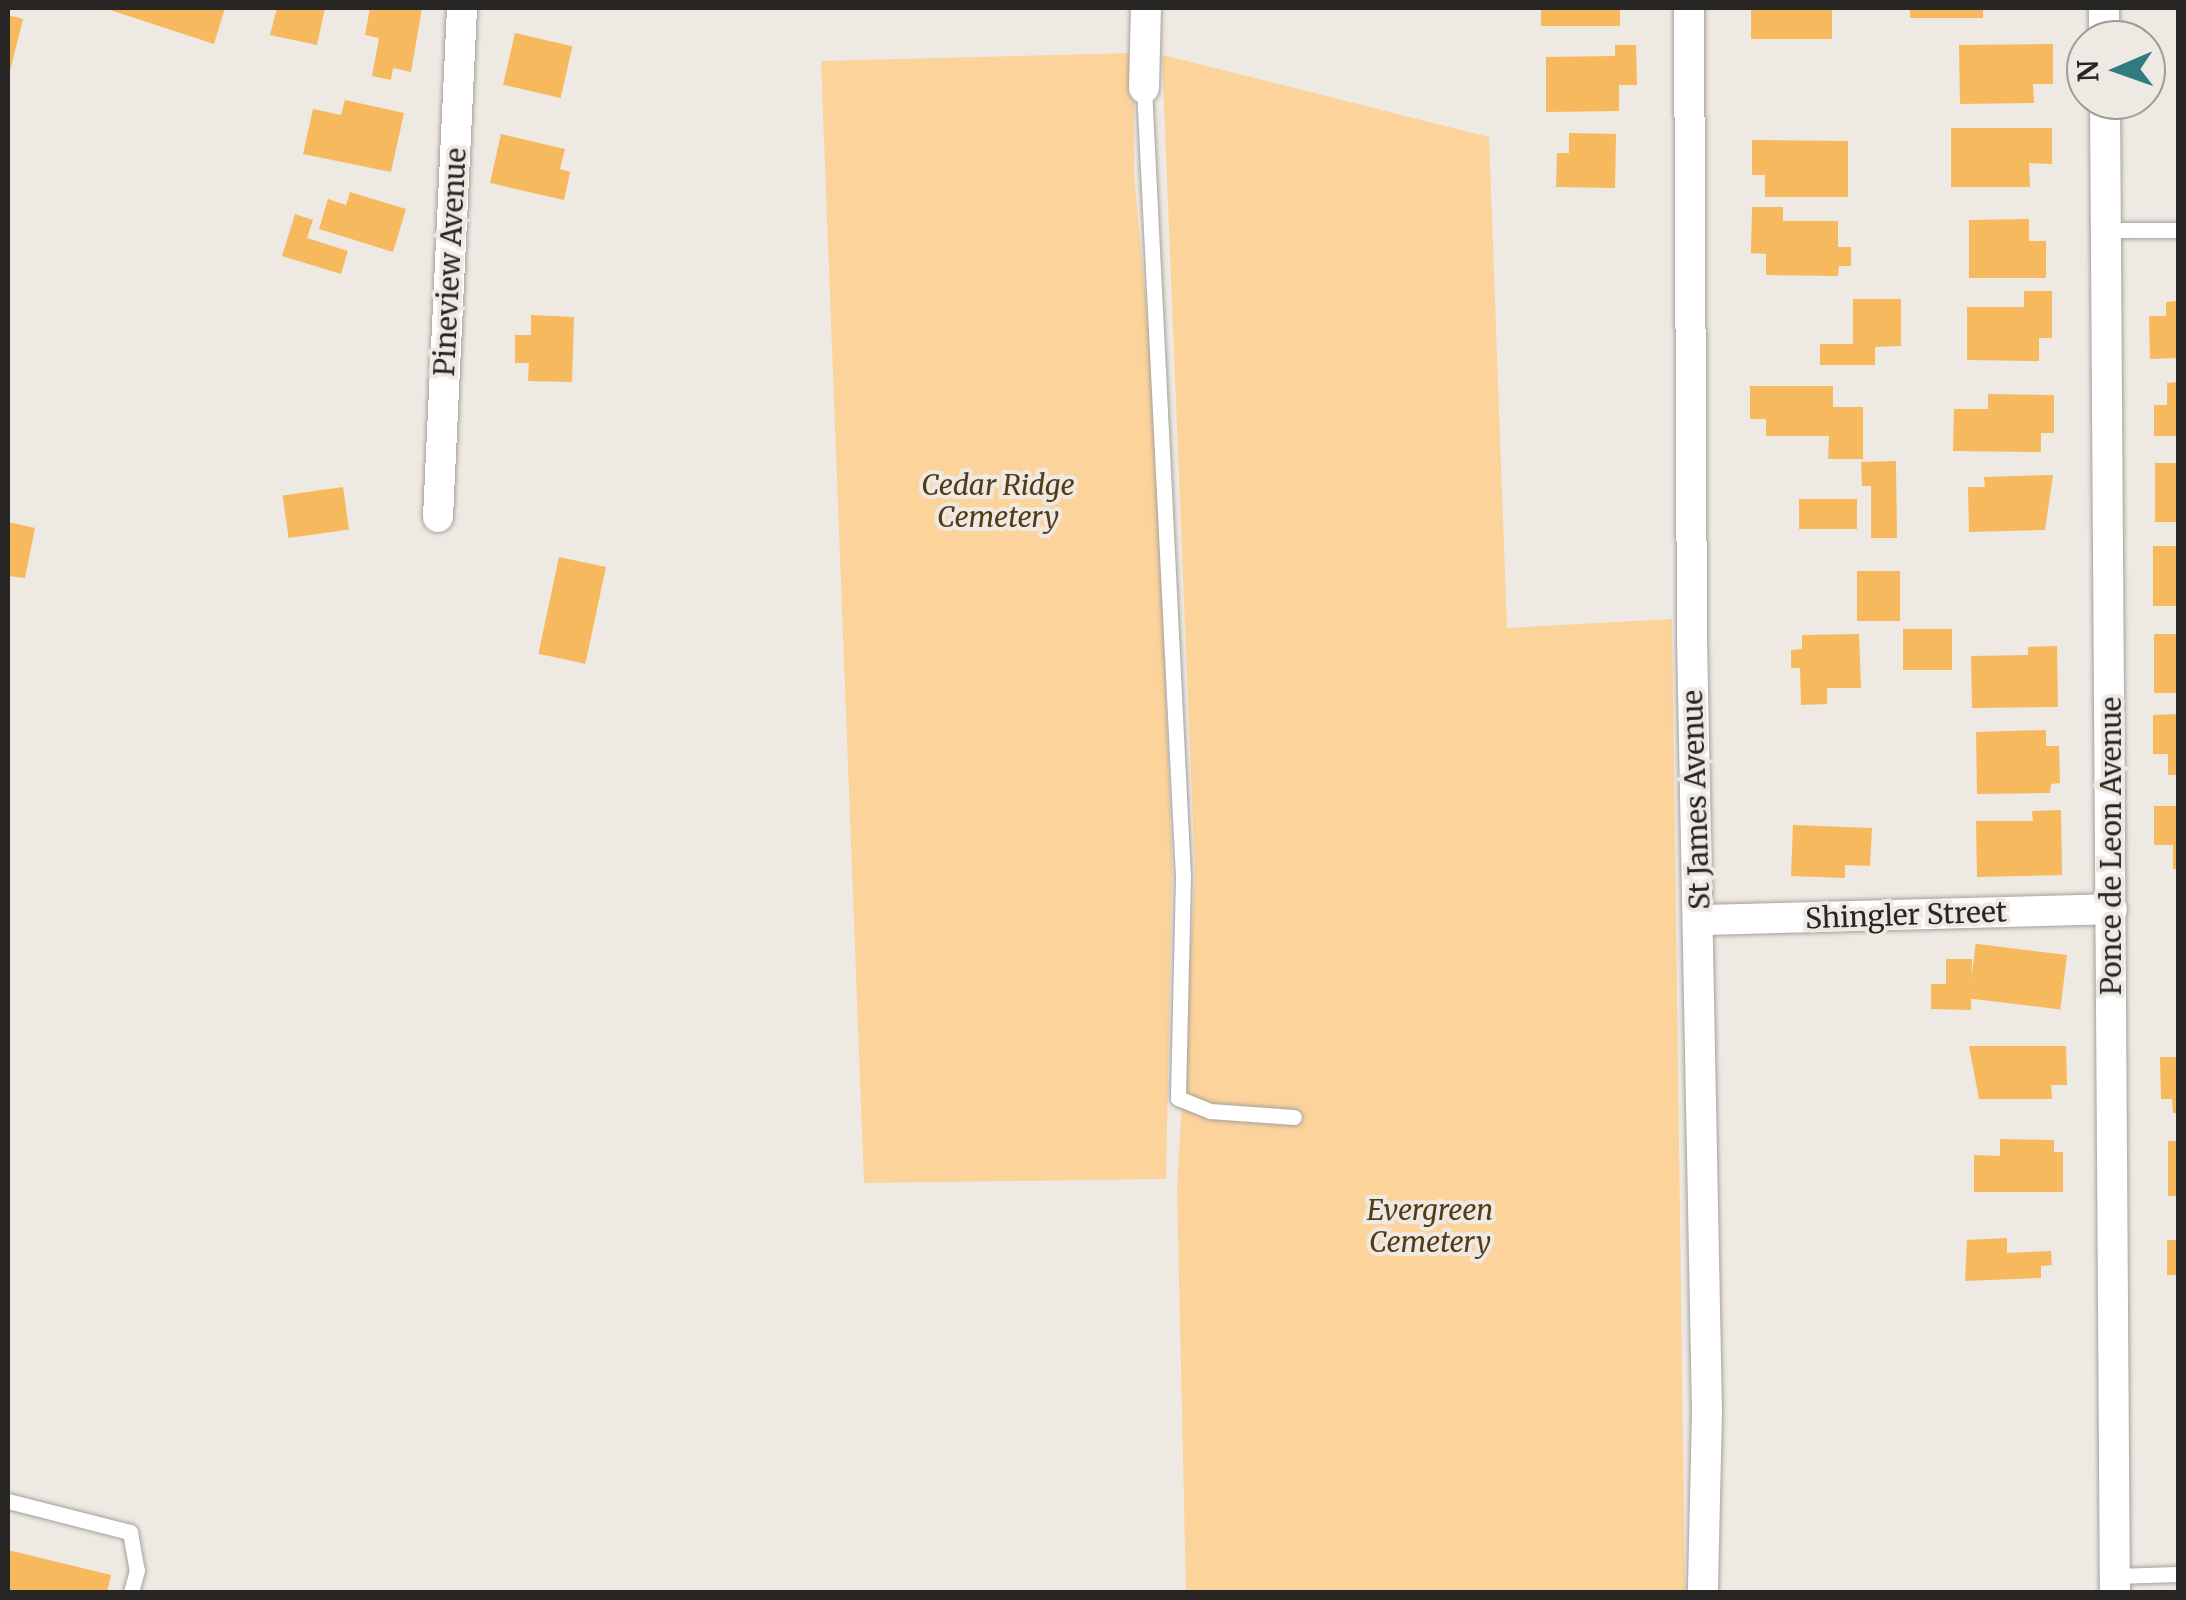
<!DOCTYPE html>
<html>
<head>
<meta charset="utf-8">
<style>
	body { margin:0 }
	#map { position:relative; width:2186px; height:1600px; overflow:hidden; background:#eee9e3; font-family:Merriweather,serif }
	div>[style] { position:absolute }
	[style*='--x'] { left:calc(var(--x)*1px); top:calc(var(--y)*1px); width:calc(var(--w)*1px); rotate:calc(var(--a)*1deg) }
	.green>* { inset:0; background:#fcd39b }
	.building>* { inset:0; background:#f6b95e; transform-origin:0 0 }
	.roads { filter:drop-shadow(0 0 2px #a5a19b) drop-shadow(0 0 2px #a5a19b) }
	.lane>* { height:15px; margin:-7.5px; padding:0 7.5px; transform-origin:7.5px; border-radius:7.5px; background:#fff }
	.street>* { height:30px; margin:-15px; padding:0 15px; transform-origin:15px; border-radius:15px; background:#fff }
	span { translate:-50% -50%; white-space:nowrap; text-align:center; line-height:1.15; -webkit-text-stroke:8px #eee9e3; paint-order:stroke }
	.street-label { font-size:28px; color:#282624 }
	.park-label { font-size:28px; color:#543b15; font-style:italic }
	.frame { position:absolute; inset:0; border:10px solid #282624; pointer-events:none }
	.north { position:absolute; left:2066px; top:20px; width:100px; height:100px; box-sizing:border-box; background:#eee9e3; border:2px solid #9f9b97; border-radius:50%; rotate:268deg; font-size:28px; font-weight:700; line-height:40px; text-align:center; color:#282624 }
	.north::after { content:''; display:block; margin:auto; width:35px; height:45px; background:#317a7f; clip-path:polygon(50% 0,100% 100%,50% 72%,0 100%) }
</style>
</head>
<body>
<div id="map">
	<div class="green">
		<div style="clip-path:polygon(1134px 53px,1134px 173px,1156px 416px,1172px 869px,1166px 1179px,864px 1183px,821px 61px)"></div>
		<div style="clip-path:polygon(1162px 55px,1489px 137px,1507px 628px,1672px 619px,1685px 1592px,1186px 1592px,1177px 1188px,1195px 875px)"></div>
	</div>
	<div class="building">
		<div style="clip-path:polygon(104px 8px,225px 8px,214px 44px)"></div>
		<div style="clip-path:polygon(277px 8px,325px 8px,317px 45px,270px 35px)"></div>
		<div style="clip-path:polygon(370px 8px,422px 8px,411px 72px,393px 68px,391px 80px,372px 76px,379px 38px,365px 35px)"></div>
		<div style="left:1541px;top:8px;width:79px;height:18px"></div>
		<div style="left:1751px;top:8px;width:81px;height:31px"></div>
		<div style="left:1910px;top:8px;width:73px;height:10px"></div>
		<div style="clip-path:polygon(8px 15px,23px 19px,9px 75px,8px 75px)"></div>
		<div style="left:515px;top:33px;width:59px;height:53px;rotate:13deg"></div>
		<div style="clip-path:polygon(2053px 44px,2053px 84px,2033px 84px,2034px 103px,1960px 104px,1959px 45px)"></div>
		<div style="clip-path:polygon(1615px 45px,1636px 45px,1637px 85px,1619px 85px,1619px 111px,1546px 112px,1546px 57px,1615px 56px)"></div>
		<div style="clip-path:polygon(345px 100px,404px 113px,391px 172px,303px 154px,313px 109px,341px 115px)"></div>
		<div style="clip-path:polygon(1951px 128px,2052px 128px,2052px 164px,2029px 163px,2030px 187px,1951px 187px)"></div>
		<div style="clip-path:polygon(1569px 133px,1616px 134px,1615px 188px,1556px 187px,1557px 153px,1569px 153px)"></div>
		<div style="clip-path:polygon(501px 134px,565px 149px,560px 169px,570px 172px,564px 200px,490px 183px)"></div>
		<div style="clip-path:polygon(1752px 140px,1848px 141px,1848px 197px,1765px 197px,1765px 175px,1752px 175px)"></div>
		<div style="clip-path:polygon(350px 192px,406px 209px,393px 252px,319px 229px,328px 199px,346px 205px)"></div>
		<div style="clip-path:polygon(1752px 207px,1783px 207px,1783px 221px,1838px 221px,1838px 247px,1851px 247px,1851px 266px,1839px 266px,1838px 276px,1766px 275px,1766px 254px,1751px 253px)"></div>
		<div style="clip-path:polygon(295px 214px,313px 220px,307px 238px,348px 251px,341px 274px,282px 256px)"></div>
		<div style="clip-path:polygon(2029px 219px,2029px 241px,2046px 241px,2046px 278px,1969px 278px,1969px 220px)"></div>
		<div style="clip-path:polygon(2024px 291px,2052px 291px,2052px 338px,2039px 338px,2039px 361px,1967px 360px,1967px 307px,2024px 307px)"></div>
		<div style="clip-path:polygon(1853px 299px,1901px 299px,1901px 346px,1875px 347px,1875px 365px,1820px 365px,1820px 344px,1853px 344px)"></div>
		<div style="clip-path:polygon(2178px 301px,2178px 358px,2150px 359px,2149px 316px,2166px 316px,2166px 302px)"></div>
		<div style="clip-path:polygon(531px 315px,574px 317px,572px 382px,528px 381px,529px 363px,515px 363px,515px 335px,531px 335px)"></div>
		<div style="clip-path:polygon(2178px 382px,2178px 436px,2154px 436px,2154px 405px,2167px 405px,2167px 383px)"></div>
		<div style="clip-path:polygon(1750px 386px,1833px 386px,1833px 407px,1863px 407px,1863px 459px,1828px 459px,1829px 436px,1766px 436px,1766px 419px,1750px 419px)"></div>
		<div style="clip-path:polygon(1988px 394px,2054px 395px,2054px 433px,2041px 433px,2041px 452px,1953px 451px,1954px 409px,1988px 409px)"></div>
		<div style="clip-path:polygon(1896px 461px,1897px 538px,1871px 538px,1871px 486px,1862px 486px,1861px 462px)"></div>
		<div style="left:2155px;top:463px;width:23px;height:59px"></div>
		<div style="clip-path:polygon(2053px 475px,2045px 530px,1969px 532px,1968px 487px,1985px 487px,1984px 477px)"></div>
		<div style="left:343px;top:487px;width:43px;height:61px;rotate:82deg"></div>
		<div style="left:1799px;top:499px;width:58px;height:30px"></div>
		<div style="clip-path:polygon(8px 522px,35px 528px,25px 578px,8px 576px)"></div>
		<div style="left:2178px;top:546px;width:60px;height:25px;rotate:90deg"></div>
		<div style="left:559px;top:557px;width:48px;height:99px;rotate:12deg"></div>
		<div style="left:1857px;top:571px;width:43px;height:50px"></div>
		<div style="left:1903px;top:629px;width:49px;height:41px"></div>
		<div style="clip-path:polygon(1859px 634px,1861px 688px,1827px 688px,1827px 704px,1801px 705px,1800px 668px,1791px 668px,1791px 650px,1802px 649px,1802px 635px)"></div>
		<div style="left:2154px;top:634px;width:24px;height:59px"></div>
		<div style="clip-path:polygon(2057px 646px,2058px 707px,1972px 708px,1971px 656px,2028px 655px,2028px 647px)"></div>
		<div style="clip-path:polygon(2178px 714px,2178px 775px,2168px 775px,2168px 754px,2153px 754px,2153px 715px)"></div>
		<div style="clip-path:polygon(2046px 730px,2046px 746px,2059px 746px,2060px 783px,2051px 784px,2050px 793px,1977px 794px,1976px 732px)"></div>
		<div style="clip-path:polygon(2154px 806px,2178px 806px,2178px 869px,2173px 869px,2173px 845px,2154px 845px)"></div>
		<div style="clip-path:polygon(2061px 810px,2062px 875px,1977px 877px,1976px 821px,2033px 821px,2032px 811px)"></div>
		<div style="clip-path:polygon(1793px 825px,1872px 828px,1870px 866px,1845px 865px,1845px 878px,1791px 876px)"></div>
		<div style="left:2067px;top:955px;width:55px;height:92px;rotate:97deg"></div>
		<div style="clip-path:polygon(1946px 959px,1972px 959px,1971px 1010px,1931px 1009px,1931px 984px,1946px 984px)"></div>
		<div style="clip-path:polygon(1969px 1046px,2066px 1046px,2067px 1085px,2051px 1085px,2052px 1099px,1979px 1099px)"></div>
		<div style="clip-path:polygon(2160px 1057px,2178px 1057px,2178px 1113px,2173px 1113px,2172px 1099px,2161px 1099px)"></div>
		<div style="clip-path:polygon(2000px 1139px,2054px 1140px,2054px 1152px,2063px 1152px,2063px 1192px,1974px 1192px,1974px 1155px,2000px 1156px)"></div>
		<div style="left:2168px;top:1141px;width:10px;height:55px"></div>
		<div style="clip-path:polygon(2007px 1238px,2007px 1253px,2051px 1251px,2052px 1265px,2041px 1266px,2041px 1278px,1965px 1281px,1967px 1240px)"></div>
		<div style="left:2167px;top:1240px;width:11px;height:35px"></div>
		<div style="clip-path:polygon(8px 1550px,111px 1575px,107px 1592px,8px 1592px)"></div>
	</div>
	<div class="roads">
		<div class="lane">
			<div style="--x:1144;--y:88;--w:789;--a:87.17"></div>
			<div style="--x:1183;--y:876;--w:222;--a:91.3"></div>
			<div style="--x:1178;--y:1098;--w:35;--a:22"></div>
			<div style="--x:1210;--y:1111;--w:84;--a:4.1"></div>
			<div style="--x:2106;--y:230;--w:72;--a:0"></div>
			<div style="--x:8;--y:1501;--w:126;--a:14.3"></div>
			<div style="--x:130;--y:1532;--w:39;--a:80"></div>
			<div style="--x:137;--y:1570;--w:23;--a:105"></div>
			<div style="--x:2115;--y:1576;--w:63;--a:-1.8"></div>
		</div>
		<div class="street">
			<div style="--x:1689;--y:8;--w:630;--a:89.73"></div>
			<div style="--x:1692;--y:638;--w:773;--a:88.89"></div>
			<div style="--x:1707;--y:1411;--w:181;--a:91.3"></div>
			<div style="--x:2104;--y:8;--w:32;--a:90"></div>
			<div style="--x:1144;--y:88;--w:80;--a:-88.6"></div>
			<div style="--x:2105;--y:100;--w:1492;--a:89.62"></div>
			<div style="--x:438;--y:517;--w:510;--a:-87.3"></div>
			<div style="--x:1700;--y:920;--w:412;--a:-1.5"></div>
		</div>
	</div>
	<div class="street-label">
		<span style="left:450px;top:262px;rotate:-87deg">Pineview Avenue</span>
		<span style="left:1696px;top:800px;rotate:-92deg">St James Avenue</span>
		<span style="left:2111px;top:846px;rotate:-90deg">Ponce de Leon Avenue</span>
		<span style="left:1906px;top:915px;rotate:-2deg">Shingler Street</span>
	</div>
	<div class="park-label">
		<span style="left:998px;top:501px">Cedar Ridge<br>Cemetery</span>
		<span style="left:1430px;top:1226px">Evergreen<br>Cemetery</span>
	</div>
	<div class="frame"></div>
	<div class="north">N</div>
</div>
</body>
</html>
